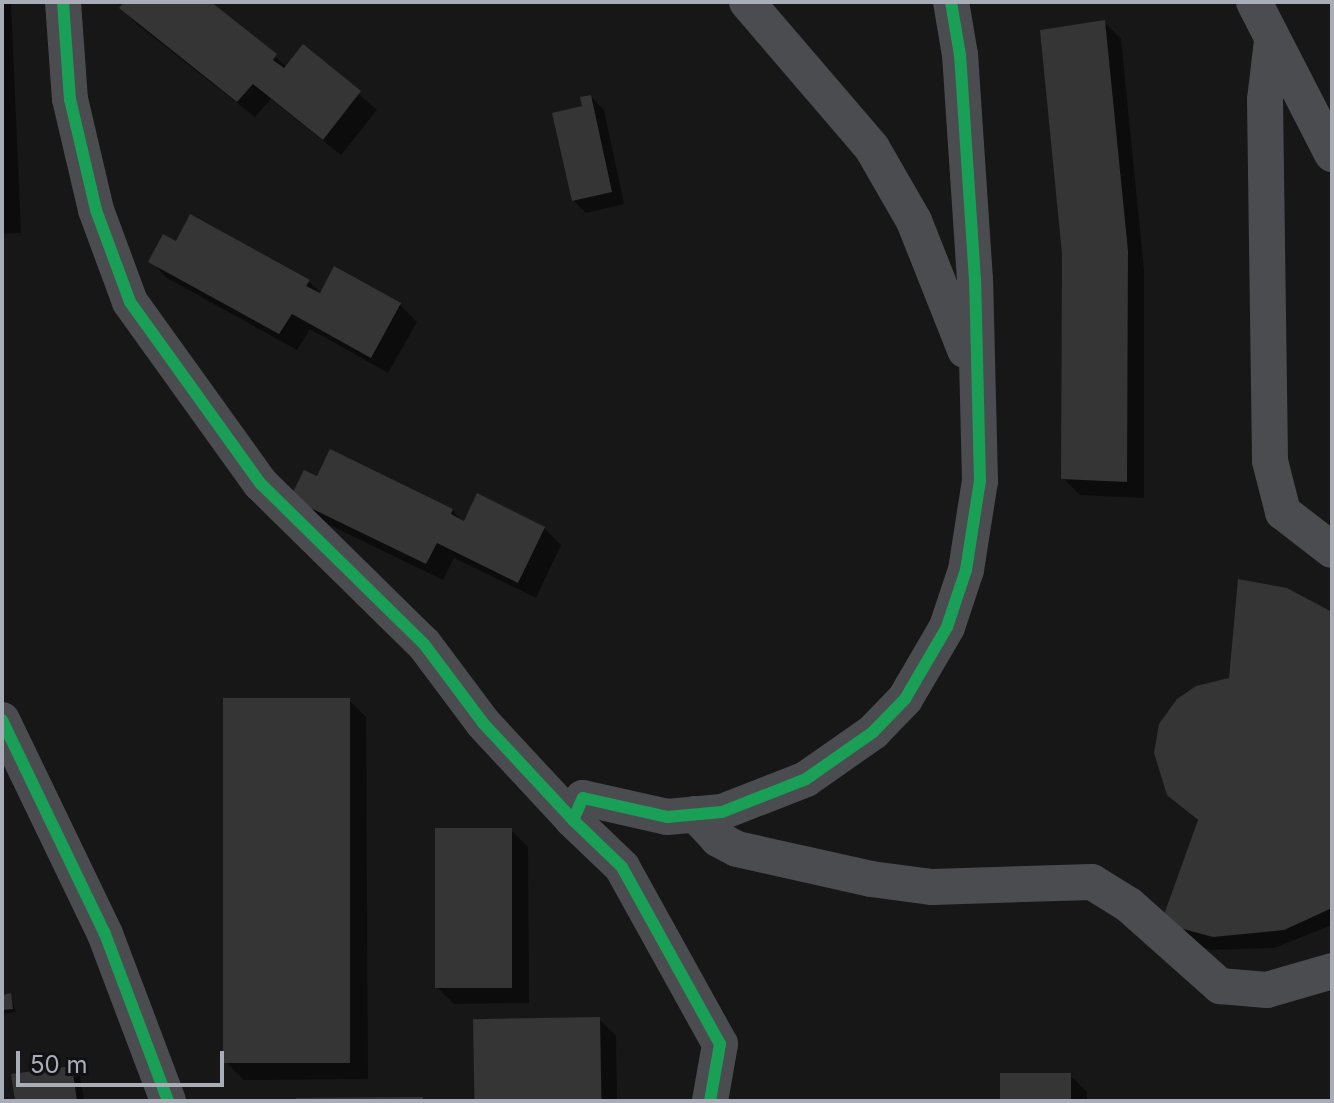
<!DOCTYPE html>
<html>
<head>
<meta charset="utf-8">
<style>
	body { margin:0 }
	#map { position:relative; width:1334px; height:1103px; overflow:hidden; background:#171717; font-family:Inter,sans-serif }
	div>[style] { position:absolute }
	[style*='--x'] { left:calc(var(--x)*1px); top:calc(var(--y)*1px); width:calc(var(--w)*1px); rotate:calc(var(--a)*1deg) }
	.shadow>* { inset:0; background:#0007 }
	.building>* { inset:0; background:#353536; transform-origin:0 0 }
	.minor>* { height:36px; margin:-18px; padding:0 18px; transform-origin:18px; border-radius:18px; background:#4b4c50 }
	.cycleway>* { height:12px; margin:-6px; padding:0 6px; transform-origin:6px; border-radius:6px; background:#1a9f57 }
	span { translate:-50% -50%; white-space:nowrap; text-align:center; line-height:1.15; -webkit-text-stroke:7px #111113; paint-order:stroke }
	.frame { position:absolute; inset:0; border:4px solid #a8adb8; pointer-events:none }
	.scale { position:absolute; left:16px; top:1051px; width:208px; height:36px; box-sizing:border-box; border:4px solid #a8adb8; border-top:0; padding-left:10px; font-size:24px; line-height:28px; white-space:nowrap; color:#a8adb8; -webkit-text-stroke:6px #111113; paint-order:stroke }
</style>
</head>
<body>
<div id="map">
	<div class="shadow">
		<div style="clip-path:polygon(2px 2px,11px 2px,21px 233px,2px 234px)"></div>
		<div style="clip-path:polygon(126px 2px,208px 2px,287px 67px,303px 47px,377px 110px,341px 155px,271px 99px,255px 117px,138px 25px,121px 8px)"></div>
		<div style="clip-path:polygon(1104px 22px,1121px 39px,1144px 270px,1144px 498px,1080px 495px,1063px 478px)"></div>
		<div style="clip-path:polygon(591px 97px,604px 110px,624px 204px,586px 213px,573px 200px,585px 107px)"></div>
		<div style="clip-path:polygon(177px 243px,309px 281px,322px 294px,400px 305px,417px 322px,388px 373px,310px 329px,297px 350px,167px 278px,150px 261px)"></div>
		<div style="clip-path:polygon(318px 479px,452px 510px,465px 523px,544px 528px,561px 545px,536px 598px,454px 558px,443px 580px,309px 515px)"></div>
		<div style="clip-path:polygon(1332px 616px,1332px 925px,1274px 948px,1211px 950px,1180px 939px,1199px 822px,1169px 794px,1231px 679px)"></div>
		<div style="clip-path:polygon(349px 700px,366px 717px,368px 1079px,244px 1080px,227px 1063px)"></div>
		<div style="clip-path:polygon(511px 830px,528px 847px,529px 1003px,454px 1004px,437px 987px)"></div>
		<div style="clip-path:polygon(10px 995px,16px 1012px,2px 1014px,2px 997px)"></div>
		<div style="clip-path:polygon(599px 1019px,616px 1036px,617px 1101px,475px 1101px)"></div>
		<div style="clip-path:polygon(71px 1068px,80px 1076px,84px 1101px,17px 1101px)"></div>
		<div style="clip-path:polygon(1070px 1075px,1087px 1092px,1087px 1101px,1002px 1101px)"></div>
	</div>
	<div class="building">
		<div style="clip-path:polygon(124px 2px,211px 2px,277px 54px,273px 60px,284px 68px,303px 44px,361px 91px,323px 140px,253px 84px,237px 102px,119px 8px)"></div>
		<div style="clip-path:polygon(1105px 20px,1128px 251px,1127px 482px,1061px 479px,1062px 254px,1040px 30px)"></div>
		<div style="clip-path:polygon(591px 95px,612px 192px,572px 201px,552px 113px,582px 106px,580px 97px)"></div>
		<div style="clip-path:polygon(190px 214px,310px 280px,306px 286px,320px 293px,334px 266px,401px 303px,371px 358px,292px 314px,279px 334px,148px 262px,163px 234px,176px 241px)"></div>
		<div style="clip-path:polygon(330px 449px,453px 509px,451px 514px,464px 521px,477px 493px,545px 527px,518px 583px,437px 543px,426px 564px,290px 498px,304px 470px,317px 476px)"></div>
		<div style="clip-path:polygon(1238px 579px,1287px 588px,1332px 612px,1332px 908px,1284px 930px,1213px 937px,1161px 923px,1198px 820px,1167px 795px,1154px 753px,1159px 724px,1177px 699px,1196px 686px,1229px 678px)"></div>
		<div style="left:223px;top:698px;width:127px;height:365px"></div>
		<div style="left:435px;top:828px;width:77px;height:160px"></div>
		<div style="clip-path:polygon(11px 993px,13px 1009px,2px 1010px,2px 995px)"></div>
		<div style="left:600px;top:1017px;width:84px;height:127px;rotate:89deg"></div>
		<div style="clip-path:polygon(72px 1066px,77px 1101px,15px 1101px,11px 1074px)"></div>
		<div style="left:1071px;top:1073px;width:28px;height:71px;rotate:90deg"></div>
		<div style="clip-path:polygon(423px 1097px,423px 1101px,296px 1101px,296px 1098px)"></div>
	</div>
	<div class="minor">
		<div style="--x:63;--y:2;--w:97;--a:85.9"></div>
		<div style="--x:70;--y:99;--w:114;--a:76.8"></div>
		<div style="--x:96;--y:210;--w:98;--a:69.7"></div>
		<div style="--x:130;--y:302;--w:224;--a:54.3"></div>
		<div style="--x:261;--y:484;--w:228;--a:44.5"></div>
		<div style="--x:424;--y:644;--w:99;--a:53.2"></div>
		<div style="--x:483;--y:723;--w:132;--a:47.1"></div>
		<div style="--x:747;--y:2;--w:192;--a:49.4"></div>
		<div style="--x:872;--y:148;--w:84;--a:60.1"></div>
		<div style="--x:914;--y:221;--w:139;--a:68.4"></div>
		<div style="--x:1254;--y:2;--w:171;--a:62.8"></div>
		<div style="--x:1272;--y:41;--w:59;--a:96.8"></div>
		<div style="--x:1265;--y:100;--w:361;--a:89.2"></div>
		<div style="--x:1270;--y:461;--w:53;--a:75.7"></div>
		<div style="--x:1283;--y:512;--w:62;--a:37.8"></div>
		<div style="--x:2;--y:720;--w:237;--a:64.3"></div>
		<div style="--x:105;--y:934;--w:178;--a:69.3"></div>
		<div style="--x:695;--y:814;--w:34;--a:47"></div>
		<div style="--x:718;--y:839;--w:21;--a:28"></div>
		<div style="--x:737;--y:849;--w:137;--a:12.6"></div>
		<div style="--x:871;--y:879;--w:62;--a:7.5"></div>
		<div style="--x:932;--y:887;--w:160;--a:-1.8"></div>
		<div style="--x:1092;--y:882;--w:44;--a:31.9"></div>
		<div style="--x:1129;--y:905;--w:122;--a:41.7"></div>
		<div style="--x:1220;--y:986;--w:47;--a:4.9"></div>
		<div style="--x:1267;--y:990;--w:68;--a:-16.3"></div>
		<div style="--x:710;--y:1101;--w:58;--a:-80"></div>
		<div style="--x:720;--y:1044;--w:202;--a:-119"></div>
		<div style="--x:622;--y:867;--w:68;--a:-136.2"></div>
		<div style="--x:573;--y:820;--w:24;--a:-66"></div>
		<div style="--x:583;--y:798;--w:86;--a:12.7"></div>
		<div style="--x:667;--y:817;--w:55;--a:-5.2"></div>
		<div style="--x:722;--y:812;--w:90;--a:-21.4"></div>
		<div style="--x:806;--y:779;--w:82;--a:-35"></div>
		<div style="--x:873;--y:732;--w:46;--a:-45.9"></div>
		<div style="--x:905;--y:699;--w:83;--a:-59.7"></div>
		<div style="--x:947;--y:627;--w:60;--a:-71.6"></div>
		<div style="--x:966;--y:570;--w:90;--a:-81.1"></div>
		<div style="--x:980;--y:481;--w:201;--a:-91.4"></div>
		<div style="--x:975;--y:280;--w:225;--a:-93.8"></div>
		<div style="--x:960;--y:55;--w:54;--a:-99.6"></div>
	</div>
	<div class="cycleway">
		<div style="--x:63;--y:2;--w:97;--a:85.9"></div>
		<div style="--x:70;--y:99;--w:114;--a:76.8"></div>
		<div style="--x:96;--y:210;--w:98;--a:69.7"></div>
		<div style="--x:130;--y:302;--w:224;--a:54.3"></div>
		<div style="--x:261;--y:484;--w:228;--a:44.5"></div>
		<div style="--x:424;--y:644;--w:99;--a:53.2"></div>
		<div style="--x:483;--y:723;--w:132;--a:47.1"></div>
		<div style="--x:2;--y:720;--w:237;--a:64.3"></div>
		<div style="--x:105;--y:934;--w:178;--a:69.3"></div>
		<div style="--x:710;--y:1101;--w:58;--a:-80"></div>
		<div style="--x:720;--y:1044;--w:202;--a:-119"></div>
		<div style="--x:622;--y:867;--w:68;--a:-136.2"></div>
		<div style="--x:573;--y:820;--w:24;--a:-66"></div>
		<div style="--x:583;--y:798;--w:86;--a:12.7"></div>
		<div style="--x:667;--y:817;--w:55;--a:-5.2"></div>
		<div style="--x:722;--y:812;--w:90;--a:-21.4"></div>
		<div style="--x:806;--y:779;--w:82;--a:-35"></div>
		<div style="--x:873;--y:732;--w:46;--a:-45.9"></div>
		<div style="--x:905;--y:699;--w:83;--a:-59.7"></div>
		<div style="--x:947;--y:627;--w:60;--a:-71.6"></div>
		<div style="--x:966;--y:570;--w:90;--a:-81.1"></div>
		<div style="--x:980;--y:481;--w:201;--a:-91.4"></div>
		<div style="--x:975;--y:280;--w:225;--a:-93.8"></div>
		<div style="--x:960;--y:55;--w:54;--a:-99.6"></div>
	</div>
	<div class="frame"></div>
	<div class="scale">50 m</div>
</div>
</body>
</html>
